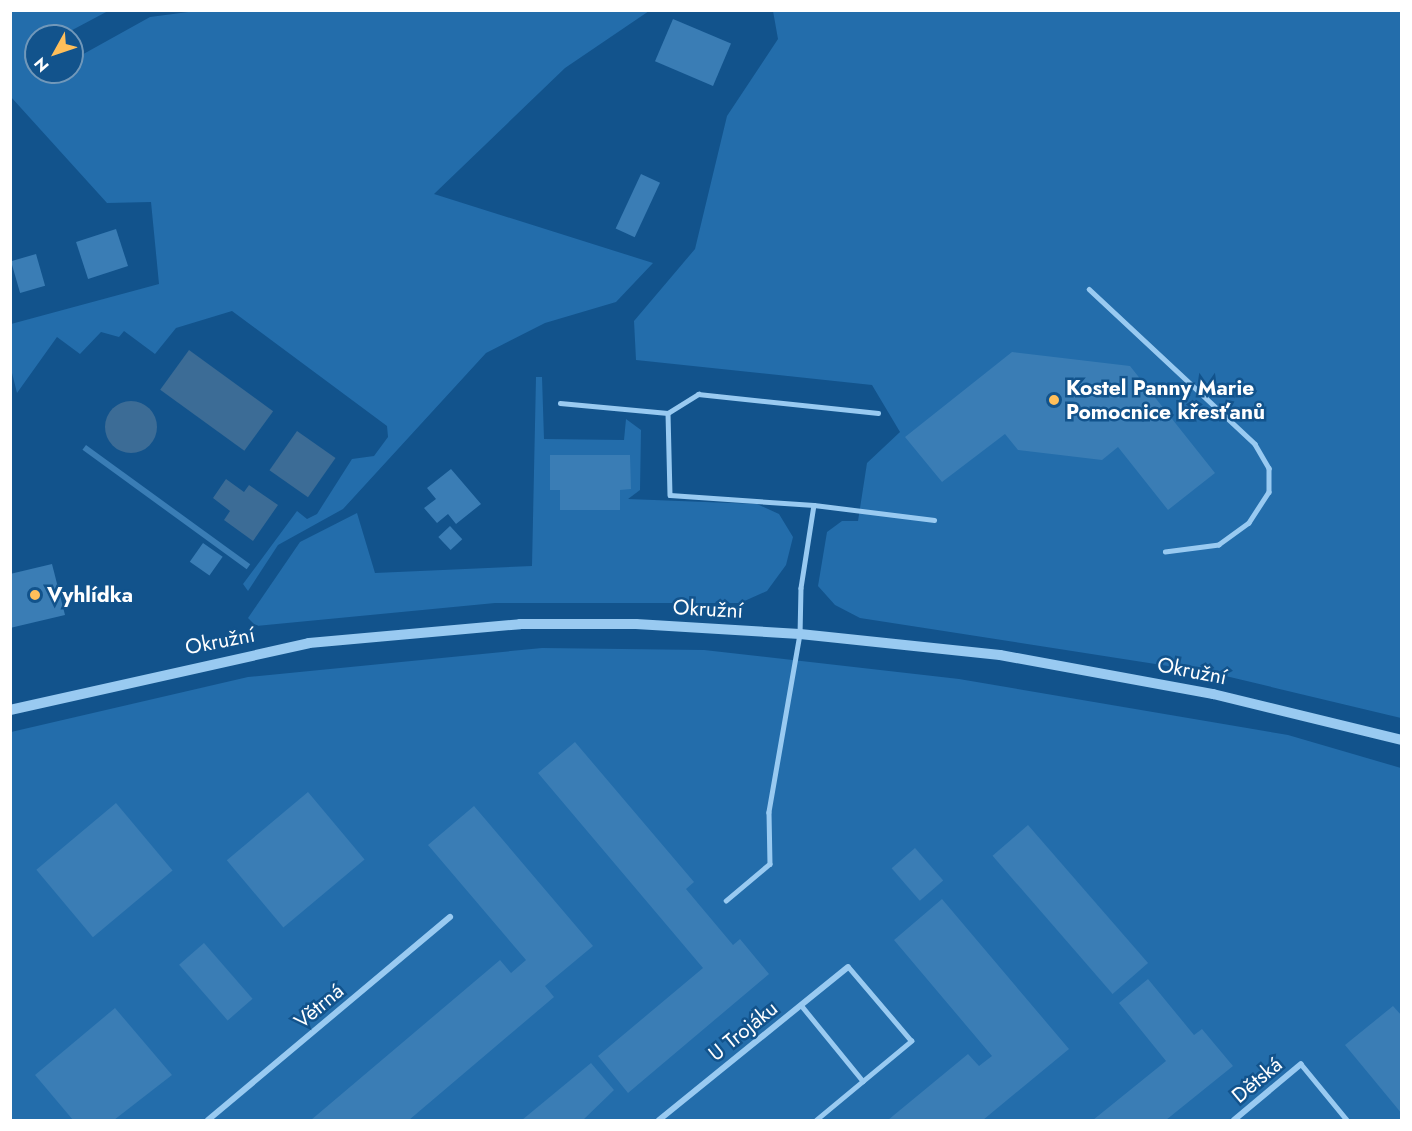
<!DOCTYPE html>
<html>
<head>
<meta charset="utf-8">
<style>
	body { margin:0 }
	#map { position:relative; width:1412px; height:1131px; overflow:hidden; background:#12538c; font-family:Jost,sans-serif }
	div>[style] { position:absolute }
	[style*='--x'] { left:calc(var(--x)*1px); top:calc(var(--y)*1px); width:calc(var(--w)*1px); rotate:calc(var(--a)*1deg) }
	.green>* { inset:0; background:#236dab }
	.water>* { inset:0; background:#3c6c96; transform-origin:0 0 }
	.round { border-radius:50% }
	.building>* { inset:0; background:#3a7db5; transform-origin:0 0 }
	.service>* { height:4.5px; margin:-2.25px; padding:0 2.25px; transform-origin:2.25px; border-radius:2.25px; background:#99caf1 }
	.minor>* { height:6px; margin:-3px; padding:0 3px; transform-origin:3px; border-radius:3px; background:#99caf1 }
	.tertiary>* { height:10px; margin:-5px; padding:0 5px; transform-origin:5px; border-radius:5px; background:#99caf1 }
	.dots>* { width:16px; height:16px; translate:-50% -50%; box-sizing:border-box; border:3px solid #12538c; border-radius:50% }
	span { translate:-50% -50%; white-space:nowrap; text-align:center; line-height:1.15; -webkit-text-stroke:5px #12538c; paint-order:stroke }
	.poi-label { font-size:21px; color:#fff; font-weight:700 }
	.left { translate:0 -50%; text-align:left }
	.street-label { font-size:21px; color:#fff }
	.frame { position:absolute; inset:0; border:12px solid #fff; pointer-events:none }
	.north { position:absolute; left:24px; top:24px; width:60px; height:60px; box-sizing:border-box; background:#12538c; border:2px solid #7198ba; border-radius:50%; rotate:230deg; font-size:16px; font-weight:700; line-height:24px; text-align:center; color:#fff }
	.north::after { content:''; display:block; margin:auto; width:21px; height:27px; background:#ffbf5a; clip-path:polygon(50% 0,100% 100%,50% 72%,0 100%) }
</style>
</head>
<body>
<div id="map">
	<div class="green">
		<div style="clip-path:polygon(11px 10px,108px 11px,61px 36px,36px 36px,36px 72px,72px 72px,72px 52px,78px 57px,150px 17px,196px 11px,649px 11px,565px 68px,434px 194px,653px 263px,616px 302px,545px 323px,486px 353px,343px 509px,278px 545px,248px 591px,243px 584px,297px 511px,307px 519px,317px 514px,352px 459px,374px 456px,388px 437px,387px 426px,232px 311px,176px 328px,155px 354px,124px 331px,119px 337px,101px 332px,80px 354px,57px 337px,17px 393px,11px 369px,11px 324px,159px 284px,151px 202px,107px 203px,11px 97px)"></div>
		<div style="clip-path:polygon(773px 11px,1401px 11px,1401px 718px,1213px 673px,860px 618px,835px 605px,818px 586px,827px 532px,842px 521px,858px 521px,867px 463px,900px 432px,872px 385px,636px 360px,634px 321px,695px 249px,727px 116px,778px 39px)"></div>
		<div style="clip-path:polygon(536px 377px,542px 377px,544px 439px,624px 440px,626px 419px,641px 430px,640px 490px,628px 499px,757px 504px,779px 514px,793px 537px,786px 565px,767px 591px,740px 603px,495px 603px,256px 626px,248px 618px,300px 542px,357px 513px,375px 573px,532px 566px)"></div>
		<div style="clip-path:polygon(542px 648px,704px 650px,959px 679px,1288px 735px,1401px 768px,1401px 1120px,11px 1120px,11px 732px,248px 677px)"></div>
	</div>
	<div class="water">
		<div style="left:189px;top:350px;width:104px;height:49px;rotate:36deg"></div>
		<div class="round" style="left:105px;top:401px;width:52px;height:52px"></div>
		<div style="left:297px;top:431px;width:47px;height:48px;rotate:35deg"></div>
		<div style="clip-path:polygon(226px 479px,244px 492px,249px 485px,278px 505px,253px 541px,224px 520px,230px 511px,213px 498px)"></div>
	</div>
	<div class="building">
		<div style="left:673px;top:19px;width:63px;height:46px;rotate:23deg"></div>
		<div style="left:641px;top:174px;width:21px;height:60px;rotate:25deg"></div>
		<div style="left:116px;top:229px;width:39px;height:42px;rotate:72deg"></div>
		<div style="left:36px;top:254px;width:33px;height:26px;rotate:74deg"></div>
		<div style="clip-path:polygon(1012px 352px,1130px 366px,1215px 473px,1168px 510px,1118px 447px,1102px 460px,1018px 450px,1005px 434px,942px 482px,905px 437px)"></div>
		<div style="left:86px;top:445px;width:203px;height:6px;rotate:36deg"></div>
		<div style="clip-path:polygon(550px 455px,630px 455px,631px 489px,620px 490px,620px 510px,560px 510px,560px 490px,550px 490px)"></div>
		<div style="clip-path:polygon(451px 469px,481px 504px,456px 524px,448px 514px,437px 523px,424px 508px,436px 499px,427px 488px)"></div>
		<div style="left:450px;top:526px;width:18px;height:16px;rotate:47deg"></div>
		<div style="left:203px;top:543px;width:24px;height:23px;rotate:35deg"></div>
		<div style="clip-path:polygon(52px 564px,65px 615px,10px 628px,10px 574px)"></div>
		<div style="clip-path:polygon(575px 742px,694px 882px,686px 889px,733px 945px,740px 939px,769px 974px,628px 1093px,598px 1056px,703px 968px,538px 773px)"></div>
		<div style="left:308px;top:792px;width:88px;height:106px;rotate:50deg"></div>
		<div style="left:116px;top:803px;width:88px;height:104px;rotate:50deg"></div>
		<div style="clip-path:polygon(474px 806px,593px 946px,545px 986px,554px 997px,409px 1120px,311px 1120px,500px 960px,511px 973px,526px 960px,428px 845px)"></div>
		<div style="left:1028px;top:825px;width:183px;height:47px;rotate:49deg"></div>
		<div style="left:915px;top:848px;width:43px;height:31px;rotate:49deg"></div>
		<div style="clip-path:polygon(942px 899px,1069px 1049px,983px 1120px,888px 1120px,968px 1054px,979px 1066px,992px 1056px,894px 940px)"></div>
		<div style="left:204px;top:943px;width:74px;height:33px;rotate:49deg"></div>
		<div style="clip-path:polygon(1148px 979px,1194px 1035px,1202px 1029px,1233px 1066px,1166px 1120px,1093px 1120px,1166px 1061px,1119px 1003px)"></div>
		<div style="clip-path:polygon(1393px 1006px,1402px 1016px,1402px 1114px,1345px 1045px)"></div>
		<div style="clip-path:polygon(115px 1008px,172px 1075px,114px 1120px,73px 1120px,35px 1075px)"></div>
		<div style="clip-path:polygon(591px 1063px,614px 1090px,583px 1120px,522px 1120px)"></div>
	</div>
	<div class="service">
		<div style="--x:1089;--y:289;--w:227;--a:43"></div>
		<div style="--x:1255;--y:444;--w:28;--a:60"></div>
		<div style="--x:1269;--y:468;--w:24;--a:90"></div>
		<div style="--x:1269;--y:492;--w:37;--a:123"></div>
		<div style="--x:1249;--y:523;--w:37;--a:144"></div>
		<div style="--x:1219;--y:545;--w:54;--a:172.6"></div>
		<div style="--x:560;--y:403;--w:108;--a:5.3"></div>
		<div style="--x:668;--y:413;--w:82;--a:88.6"></div>
		<div style="--x:670;--y:495;--w:144;--a:4"></div>
		<div style="--x:814;--y:505;--w:84;--a:98.9"></div>
		<div style="--x:801;--y:588;--w:46;--a:91.2"></div>
		<div style="--x:800;--y:634;--w:181;--a:99.9"></div>
		<div style="--x:769;--y:812;--w:52;--a:88.9"></div>
		<div style="--x:770;--y:864;--w:57;--a:139.9"></div>
		<div style="--x:668;--y:413;--w:36;--a:-32"></div>
		<div style="--x:698;--y:394;--w:181;--a:6"></div>
		<div style="--x:814;--y:505;--w:121;--a:7.1"></div>
		<div style="--x:801;--y:1005;--w:98;--a:50.8"></div>
		<div style="--x:1301;--y:1064;--w:72;--a:50.6"></div>
		<div style="--x:816;--y:1120;--w:124;--a:-39.7"></div>
		<div style="--x:911;--y:1041;--w:97;--a:-130.4"></div>
	</div>
	<div class="minor">
		<div style="--x:208;--y:1120;--w:316;--a:-40"></div>
		<div style="--x:659;--y:1120;--w:243;--a:-39"></div>
		<div style="--x:1234;--y:1120;--w:87;--a:-39.9"></div>
	</div>
	<div class="tertiary">
		<div style="--x:10;--y:710;--w:306;--a:-12.6"></div>
		<div style="--x:309;--y:643;--w:212;--a:-5.1"></div>
		<div style="--x:520;--y:624;--w:116;--a:0"></div>
		<div style="--x:636;--y:624;--w:164;--a:3.5"></div>
		<div style="--x:800;--y:634;--w:201;--a:6"></div>
		<div style="--x:1000;--y:655;--w:217;--a:10.4"></div>
		<div style="--x:1213;--y:694;--w:195;--a:13.7"></div>
	</div>
	<div class="dots">
		<div style="left:1054px;top:400px;background:#ffbf5a"></div>
		<div style="left:35px;top:595px;background:#ffbf5a"></div>
	</div>
	<div class="poi-label">
		<span class="left" style="left:1066px;top:400px">Kostel Panny Marie<br>Pomocnice křesťanů</span>
		<span class="left" style="left:47px;top:595px">Vyhlídka</span>
	</div>
	<div class="street-label">
		<span style="left:708px;top:609px;rotate:3deg">Okružní</span>
		<span style="left:220px;top:641px;rotate:-11deg">Okružní</span>
		<span style="left:1192px;top:671px;rotate:11deg">Okružní</span>
		<span style="left:319px;top:1006px;rotate:-40deg">Větrná</span>
		<span style="left:743px;top:1031px;rotate:-39deg">U Trojáku</span>
		<span style="left:1257px;top:1080px;rotate:-40deg">Dětská</span>
	</div>
	<div class="frame"></div>
	<div class="north">N</div>
</div>
</body>
</html>
